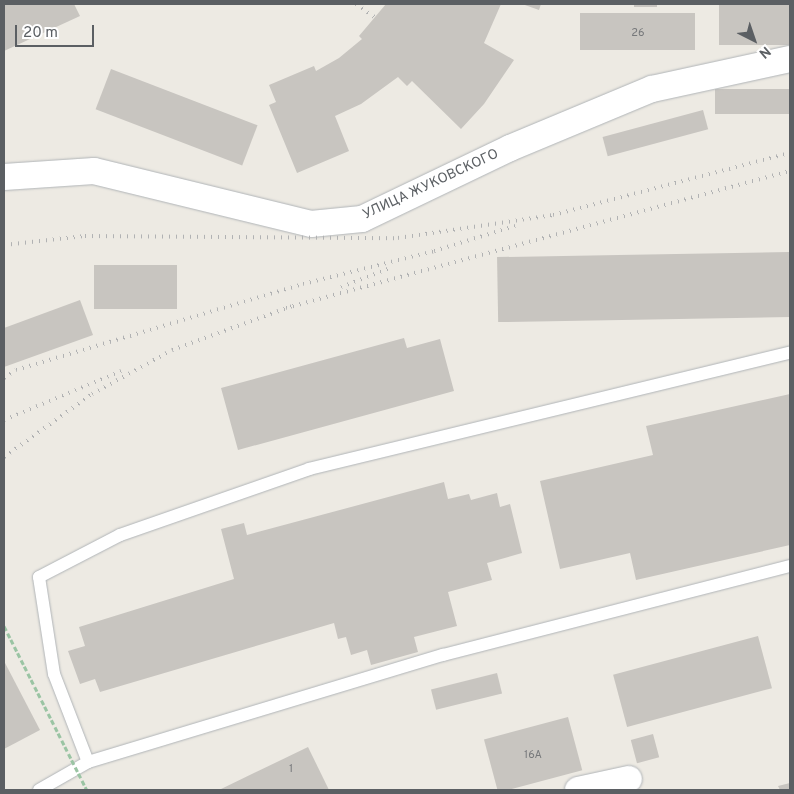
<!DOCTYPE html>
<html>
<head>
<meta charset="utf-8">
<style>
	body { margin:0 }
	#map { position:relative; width:794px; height:794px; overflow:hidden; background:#edeae3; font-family:Overpass,sans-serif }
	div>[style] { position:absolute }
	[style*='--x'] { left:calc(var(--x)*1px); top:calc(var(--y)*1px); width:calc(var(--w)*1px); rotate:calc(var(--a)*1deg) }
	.building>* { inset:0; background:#c8c5c0; transform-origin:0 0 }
	.roads { filter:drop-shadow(0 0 1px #b0b4b7) drop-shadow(0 0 1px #b0b4b7) }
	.service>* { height:12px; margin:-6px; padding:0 6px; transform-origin:6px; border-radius:6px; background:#fff }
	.minor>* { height:26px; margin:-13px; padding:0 13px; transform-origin:13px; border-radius:13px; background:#fff }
	.rail>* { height:4px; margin-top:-2px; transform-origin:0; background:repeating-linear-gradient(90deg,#b1b2b3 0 1px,transparent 0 7px) }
	.path-bridge>* { height:3px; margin-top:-1.5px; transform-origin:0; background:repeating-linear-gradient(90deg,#9ac4a3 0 5px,transparent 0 7.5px) }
	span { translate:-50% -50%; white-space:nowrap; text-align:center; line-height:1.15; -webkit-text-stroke:5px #fff; paint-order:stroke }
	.number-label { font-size:11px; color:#76787a }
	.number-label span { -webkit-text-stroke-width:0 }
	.street-label { font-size:14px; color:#5b5f63 }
	.frame { position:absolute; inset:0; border:5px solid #5b5f63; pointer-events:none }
	.north { position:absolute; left:729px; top:15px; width:50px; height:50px; -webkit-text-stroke:4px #fff; paint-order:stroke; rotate:139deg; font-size:14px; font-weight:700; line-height:20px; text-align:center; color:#5b5f63 }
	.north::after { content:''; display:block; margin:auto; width:18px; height:22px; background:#5b5f63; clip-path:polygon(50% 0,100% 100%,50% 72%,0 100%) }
	.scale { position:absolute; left:15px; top:25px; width:79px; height:22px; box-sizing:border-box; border:2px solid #5b5f63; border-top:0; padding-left:6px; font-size:15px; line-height:18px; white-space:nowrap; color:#5b5f63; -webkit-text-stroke:4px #fff; paint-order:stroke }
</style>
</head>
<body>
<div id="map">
	<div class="building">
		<div style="clip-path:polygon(4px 4px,74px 4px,80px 16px,4px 51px)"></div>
		<div style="clip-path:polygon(386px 4px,501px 4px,484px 43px,514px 60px,484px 104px,461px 129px,412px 81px,407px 86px,398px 77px,361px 104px,335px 116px,349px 151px,297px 173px,269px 105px,276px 102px,269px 85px,314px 66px,316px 71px,339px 58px,362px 39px,359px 36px)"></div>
		<div style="clip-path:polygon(522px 4px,541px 4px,539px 10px)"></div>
		<div style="left:634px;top:4px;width:23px;height:3px"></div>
		<div style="left:719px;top:4px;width:71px;height:41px"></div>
		<div style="left:695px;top:13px;width:37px;height:115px;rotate:90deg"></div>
		<div style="left:111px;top:69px;width:157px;height:43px;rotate:21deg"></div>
		<div style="left:790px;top:89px;width:25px;height:75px;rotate:90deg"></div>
		<div style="left:703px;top:110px;width:20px;height:104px;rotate:75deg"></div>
		<div style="left:789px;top:252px;width:65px;height:292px;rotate:89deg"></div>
		<div style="left:177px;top:265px;width:44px;height:83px;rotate:90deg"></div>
		<div style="clip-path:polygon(80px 300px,93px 335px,4px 367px,4px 328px)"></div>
		<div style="clip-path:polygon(404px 338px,407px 348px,440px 339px,454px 391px,238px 450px,221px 388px)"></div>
		<div style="clip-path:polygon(790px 394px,790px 545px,636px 580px,630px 553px,560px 569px,540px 481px,653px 455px,646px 426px)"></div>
		<div style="clip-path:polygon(444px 482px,448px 499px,469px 494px,471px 500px,497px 493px,500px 507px,510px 504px,522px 553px,487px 563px,492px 580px,448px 592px,457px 626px,414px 637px,418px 652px,371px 665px,367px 650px,351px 655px,346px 637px,338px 639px,334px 623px,100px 692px,95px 679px,80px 684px,68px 651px,85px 646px,79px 627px,234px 579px,221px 529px,244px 523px,247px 535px)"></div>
		<div style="left:758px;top:636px;width:54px;height:150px;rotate:75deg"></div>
		<div style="clip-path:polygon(4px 661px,40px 730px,4px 749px)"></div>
		<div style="left:497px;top:673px;width:21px;height:68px;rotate:76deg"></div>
		<div style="left:568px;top:717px;width:55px;height:87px;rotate:75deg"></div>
		<div style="left:653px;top:734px;width:24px;height:23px;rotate:75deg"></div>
		<div style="clip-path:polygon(308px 747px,329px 790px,219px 790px)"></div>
		<div style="clip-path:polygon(790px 783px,790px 790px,780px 790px,778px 786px)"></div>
	</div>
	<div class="roads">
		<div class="service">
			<div style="--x:88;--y:762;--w:371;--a:-16.8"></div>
			<div style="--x:443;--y:655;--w:358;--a:-14.4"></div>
			<div style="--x:39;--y:790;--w:56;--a:-29.7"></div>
			<div style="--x:88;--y:762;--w:94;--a:-111.1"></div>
			<div style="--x:54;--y:674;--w:98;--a:-98.8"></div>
			<div style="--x:39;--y:577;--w:91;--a:-27.4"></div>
			<div style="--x:120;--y:535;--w:200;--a:-19.2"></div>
			<div style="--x:309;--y:469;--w:495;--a:-13.6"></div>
		</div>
		<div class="minor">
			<div style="--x:4;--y:177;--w:90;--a:-3.8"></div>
			<div style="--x:94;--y:171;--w:223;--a:13.7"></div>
			<div style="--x:311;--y:224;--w:51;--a:-5.6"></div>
			<div style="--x:362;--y:219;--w:164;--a:-25.6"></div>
			<div style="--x:510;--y:148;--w:154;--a:-22.6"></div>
			<div style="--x:652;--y:89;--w:141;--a:-12.3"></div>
			<div style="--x:578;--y:790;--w:52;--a:-12.2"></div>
		</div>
	</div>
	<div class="rail">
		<div style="--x:356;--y:4;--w:24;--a:35"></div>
		<div style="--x:4;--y:245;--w:81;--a:-6.3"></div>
		<div style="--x:85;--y:236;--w:313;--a:0.4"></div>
		<div style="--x:398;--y:238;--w:157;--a:-8.4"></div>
		<div style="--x:553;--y:215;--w:245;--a:-14.7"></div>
		<div style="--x:341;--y:287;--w:53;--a:-21.2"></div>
		<div style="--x:286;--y:308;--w:522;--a:-15.21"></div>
		<div style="--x:4;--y:378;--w:14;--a:-34"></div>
		<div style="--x:16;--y:370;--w:300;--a:-16.7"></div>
		<div style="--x:303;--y:284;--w:135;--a:-14.1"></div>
		<div style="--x:434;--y:251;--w:85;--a:-17.2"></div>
		<div style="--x:4;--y:420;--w:127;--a:-22.7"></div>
		<div style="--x:4;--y:457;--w:108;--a:-35.6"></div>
		<div style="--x:92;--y:394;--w:91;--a:-28.8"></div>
		<div style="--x:172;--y:350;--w:128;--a:-20.1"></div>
	</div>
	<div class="path-bridge">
		<div style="--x:4;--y:626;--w:184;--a:63.2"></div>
	</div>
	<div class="number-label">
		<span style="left:638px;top:33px">26</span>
		<span style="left:533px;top:755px">16А</span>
		<span style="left:291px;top:769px">1</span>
	</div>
	<div class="street-label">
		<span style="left:431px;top:185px;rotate:-25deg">УЛИЦА ЖУКОВСКОГО</span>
	</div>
	<div class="frame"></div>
	<div class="north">N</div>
	<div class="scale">20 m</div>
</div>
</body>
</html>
